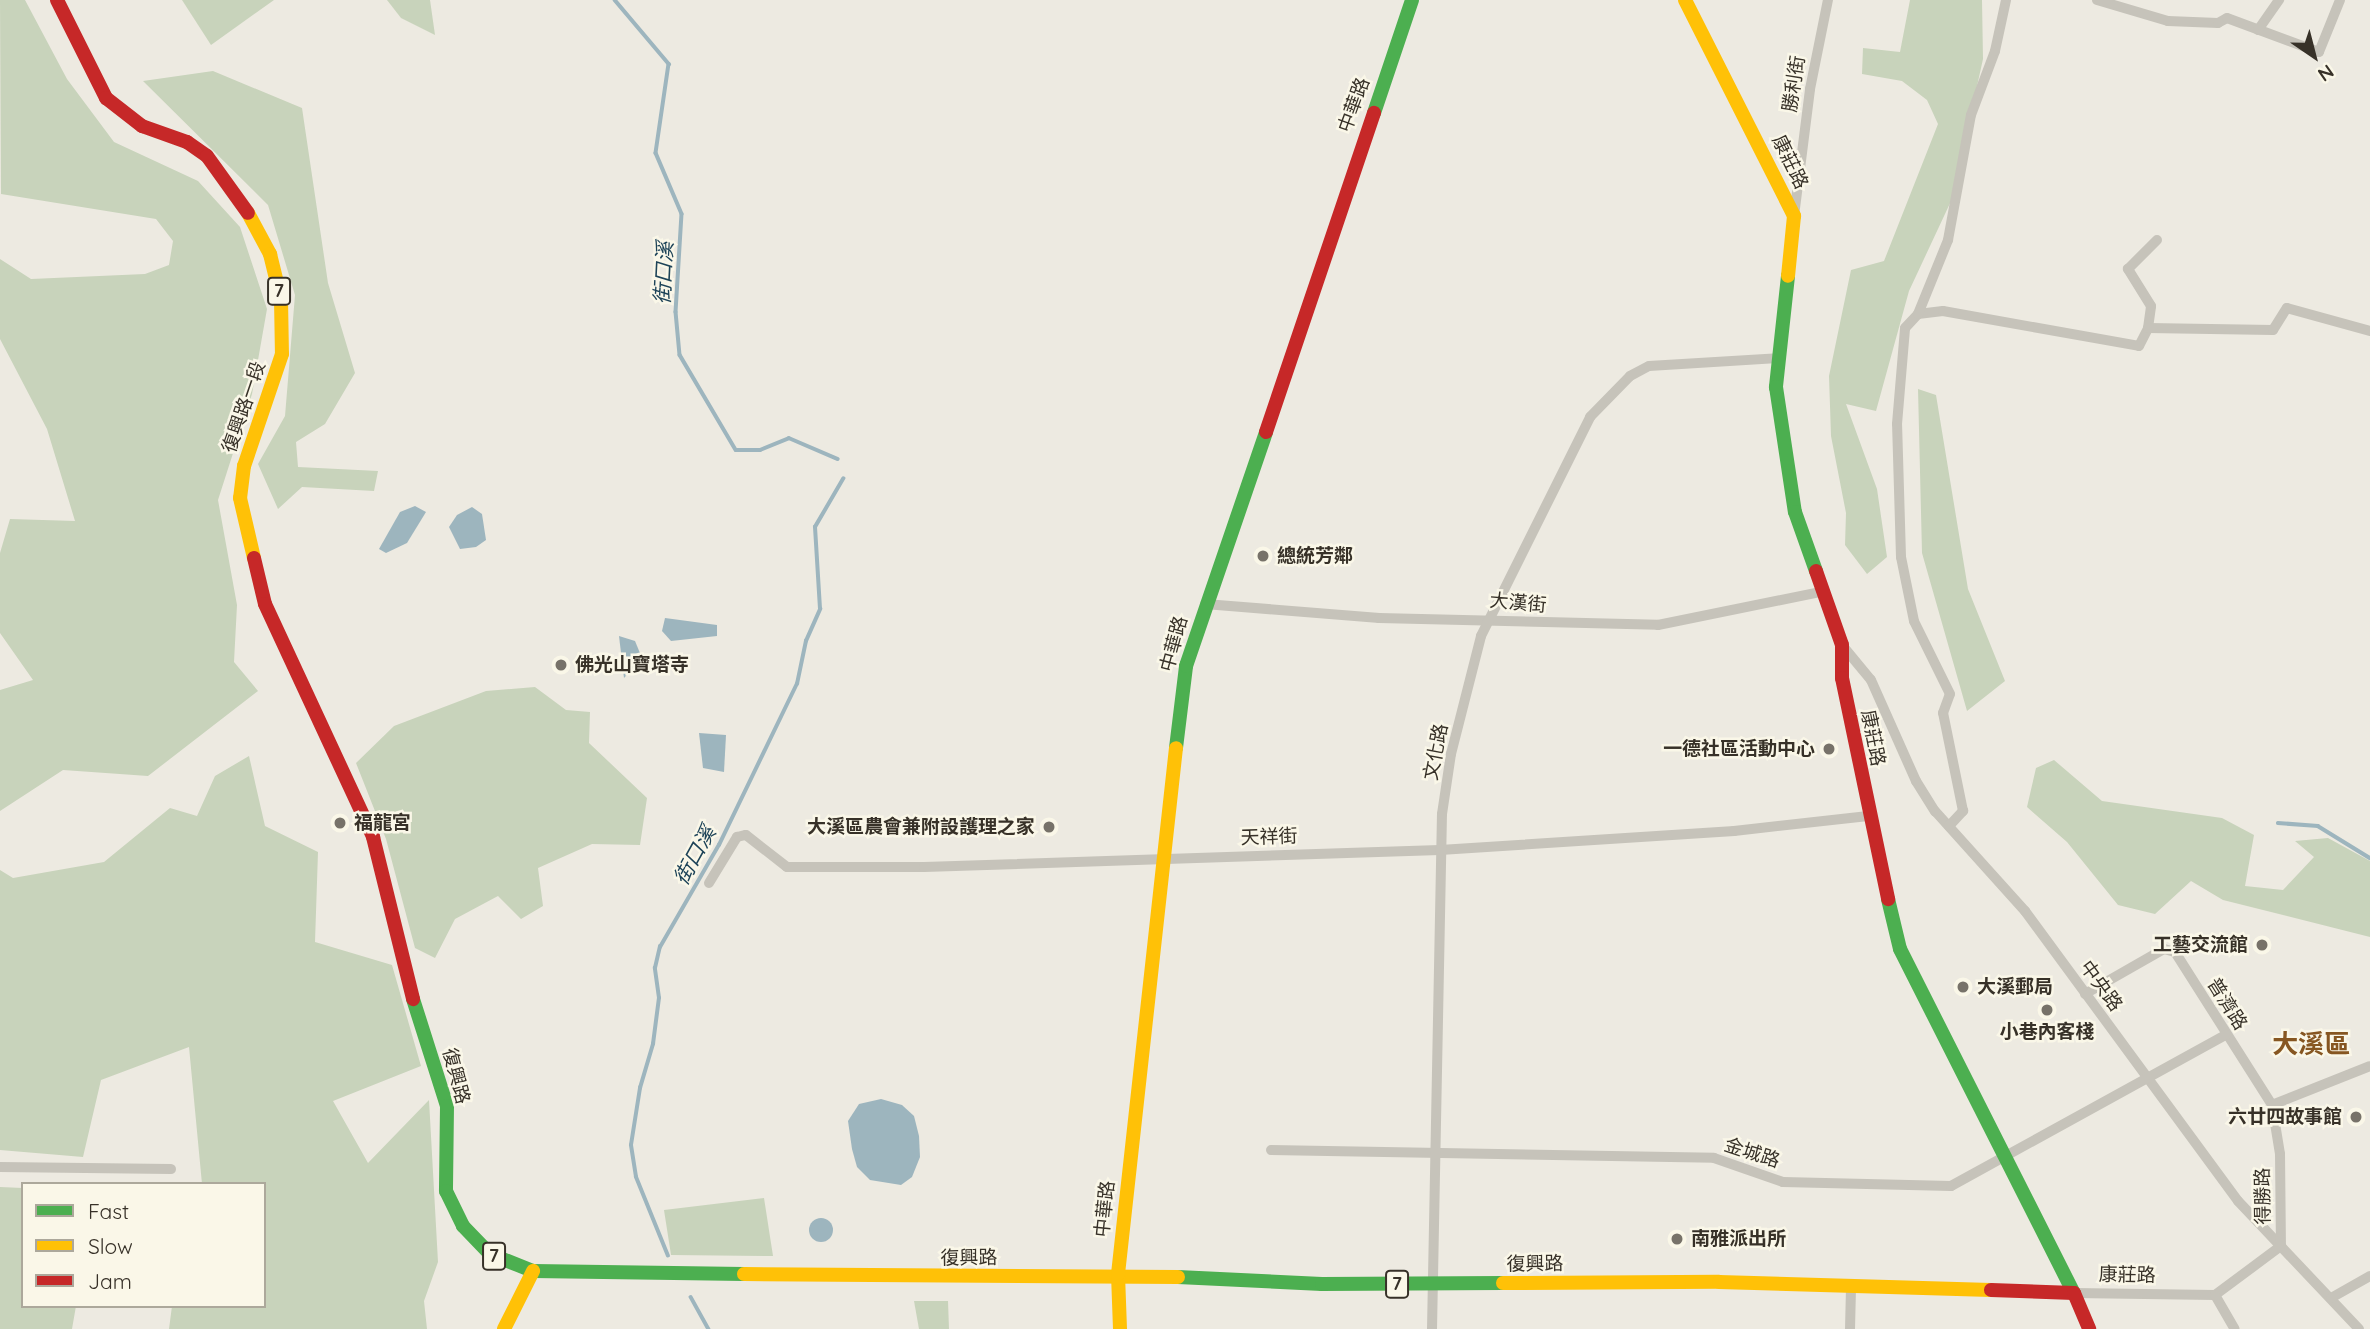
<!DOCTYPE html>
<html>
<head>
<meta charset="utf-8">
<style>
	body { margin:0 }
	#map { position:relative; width:2370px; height:1329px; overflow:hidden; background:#edeae1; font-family:Quicksand,"Noto Sans TC",sans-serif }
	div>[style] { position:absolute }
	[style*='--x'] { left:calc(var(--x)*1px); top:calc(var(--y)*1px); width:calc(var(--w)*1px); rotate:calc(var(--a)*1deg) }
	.green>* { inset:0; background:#c8d3bb }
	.water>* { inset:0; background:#9db5be }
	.round { border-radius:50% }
	.stream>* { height:3.5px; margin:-1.75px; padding:0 1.75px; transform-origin:1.75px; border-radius:1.75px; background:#9db5be }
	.street>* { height:10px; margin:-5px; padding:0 5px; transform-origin:5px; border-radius:5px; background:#c6c3ba }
	.fast>* { height:14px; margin:-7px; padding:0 7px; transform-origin:7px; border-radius:7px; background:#4caf50 }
	.slow>* { height:14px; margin:-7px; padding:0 7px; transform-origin:7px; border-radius:7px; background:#ffc107 }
	.jam>* { height:14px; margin:-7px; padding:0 7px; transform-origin:7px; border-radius:7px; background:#c62828 }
	.dots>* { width:19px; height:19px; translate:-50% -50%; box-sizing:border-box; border:4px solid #faf7e8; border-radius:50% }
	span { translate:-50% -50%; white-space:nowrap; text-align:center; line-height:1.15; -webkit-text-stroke:5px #faf7e8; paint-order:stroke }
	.shield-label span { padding:2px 5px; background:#faf7e8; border:2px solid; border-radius:5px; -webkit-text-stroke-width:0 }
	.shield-label { font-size:18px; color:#373128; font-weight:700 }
	.street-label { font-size:19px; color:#373128 }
	.poi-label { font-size:19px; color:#373128; font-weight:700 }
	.left { translate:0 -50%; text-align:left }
	.right { translate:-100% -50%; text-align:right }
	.water-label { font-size:21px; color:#1d4358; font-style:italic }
	.district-label { font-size:26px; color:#865621; font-weight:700 }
	.legend { position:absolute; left:21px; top:1182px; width:245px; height:126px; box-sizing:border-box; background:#faf7e8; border:2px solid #aca89b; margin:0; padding:9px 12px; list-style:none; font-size:21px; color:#373128 }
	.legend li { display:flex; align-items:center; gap:14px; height:35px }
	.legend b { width:35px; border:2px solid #aca89b }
	.north { position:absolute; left:2279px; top:21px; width:70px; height:70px; -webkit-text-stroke:5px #faf7e8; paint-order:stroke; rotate:145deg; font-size:19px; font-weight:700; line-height:28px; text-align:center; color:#373128 }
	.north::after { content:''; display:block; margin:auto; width:24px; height:32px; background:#373128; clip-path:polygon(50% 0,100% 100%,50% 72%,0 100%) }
</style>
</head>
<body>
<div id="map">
	<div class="green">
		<div style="clip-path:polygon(0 0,25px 0,67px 79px,114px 142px,198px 181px,240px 227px,267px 309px,252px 394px,218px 500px,237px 605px,234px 662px,258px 691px,148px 776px,63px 770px,0 811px,0 690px,33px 680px,0 633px,0 553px,10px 519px,75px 521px,47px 429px,0 339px,0 259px,31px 279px,145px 274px,169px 265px,173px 241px,156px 219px,1px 194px)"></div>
		<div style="clip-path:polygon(182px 0,274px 0,211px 45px)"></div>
		<div style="clip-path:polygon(387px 0,430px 0,435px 35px,401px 18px)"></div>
		<div style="clip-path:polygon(1910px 0,1982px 0,1983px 59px,1952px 199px,1909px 291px,1876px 411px,1846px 404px,1877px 489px,1887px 557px,1867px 574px,1845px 545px,1846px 513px,1831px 436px,1829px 376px,1851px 270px,1884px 261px,1938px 124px,1927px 100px,1902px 81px,1862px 74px,1863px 48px,1900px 52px)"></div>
		<div style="clip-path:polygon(213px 71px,302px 108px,328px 283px,355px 373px,325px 424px,296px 442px,298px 467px,378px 471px,374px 491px,302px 487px,278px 509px,258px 464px,285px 416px,295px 295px,268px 205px,143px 81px)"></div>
		<div style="clip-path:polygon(1918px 389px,1936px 395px,1968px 589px,2005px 681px,1967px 711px,1922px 553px)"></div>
		<div style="clip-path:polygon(535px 687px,566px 710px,590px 712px,589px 743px,647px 798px,640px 845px,592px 844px,538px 868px,543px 906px,521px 919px,498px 896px,455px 919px,435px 958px,415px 948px,386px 839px,356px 763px,394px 726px,486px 691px)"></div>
		<div style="clip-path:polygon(249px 756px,265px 826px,318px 852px,315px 942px,392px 965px,421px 1066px,333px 1101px,368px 1163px,429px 1100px,438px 1262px,424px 1301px,427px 1329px,169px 1329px,172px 1306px,264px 1306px,264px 1184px,202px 1184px,189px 1047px,101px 1080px,83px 1157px,0 1150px,0 870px,13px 878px,104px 862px,170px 808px,197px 816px,215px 776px)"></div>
		<div style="clip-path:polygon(2054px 760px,2102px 801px,2222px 818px,2254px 835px,2245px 886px,2283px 890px,2314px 857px,2295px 841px,2328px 838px,2370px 861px,2370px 937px,2223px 900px,2191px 881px,2155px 914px,2118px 905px,2067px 842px,2027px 807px,2036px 768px)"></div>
		<div style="clip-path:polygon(0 1187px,23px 1188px,23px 1306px,76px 1306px,72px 1329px,0 1329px)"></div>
		<div style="clip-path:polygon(764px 1198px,773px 1256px,671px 1255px,664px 1210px)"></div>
		<div style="clip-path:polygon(914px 1301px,948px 1301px,949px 1329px,919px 1329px)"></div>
	</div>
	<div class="water">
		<div style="clip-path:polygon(415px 506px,426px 512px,407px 543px,386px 553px,379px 549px,400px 512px)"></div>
		<div style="clip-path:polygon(472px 507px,482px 514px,486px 540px,476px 547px,460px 549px,449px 527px,457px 515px)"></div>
		<div style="clip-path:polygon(665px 618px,717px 625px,717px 636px,671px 641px,662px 631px)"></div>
		<div style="clip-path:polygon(619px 636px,635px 641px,642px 658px,624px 678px)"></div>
		<div style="clip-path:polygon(699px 733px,726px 735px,724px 772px,703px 768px)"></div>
		<div style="clip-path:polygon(881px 1099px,902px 1105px,914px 1116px,919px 1136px,920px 1157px,912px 1177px,901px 1185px,870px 1180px,857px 1167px,852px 1149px,848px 1121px,859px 1104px)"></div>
		<div class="round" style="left:809px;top:1218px;width:24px;height:24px"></div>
	</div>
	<div class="stream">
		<div style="--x:615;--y:0;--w:84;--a:49.8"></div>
		<div style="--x:669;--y:64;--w:90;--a:98.3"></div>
		<div style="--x:656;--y:153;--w:66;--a:66.9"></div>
		<div style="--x:682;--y:214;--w:98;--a:93.5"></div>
		<div style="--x:676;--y:312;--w:43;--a:84.7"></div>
		<div style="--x:680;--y:355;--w:110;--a:59.5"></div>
		<div style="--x:736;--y:450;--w:24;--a:0"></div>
		<div style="--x:760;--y:450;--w:31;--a:-22"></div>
		<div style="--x:789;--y:438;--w:53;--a:23.2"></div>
		<div style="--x:2278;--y:823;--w:40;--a:4.3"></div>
		<div style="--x:2318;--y:826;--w:61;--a:31.6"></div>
		<div style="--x:668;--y:1256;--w:85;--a:-112.1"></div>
		<div style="--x:636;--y:1177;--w:32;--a:-99"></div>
		<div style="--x:631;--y:1145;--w:58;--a:-81"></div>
		<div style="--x:640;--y:1088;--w:46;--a:-73.5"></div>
		<div style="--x:653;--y:1044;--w:46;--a:-82.6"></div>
		<div style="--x:659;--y:998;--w:30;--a:-98"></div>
		<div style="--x:655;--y:968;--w:22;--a:-77"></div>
		<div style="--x:660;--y:947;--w:118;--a:-60"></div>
		<div style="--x:719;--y:845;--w:179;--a:-64.2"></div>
		<div style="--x:797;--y:684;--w:44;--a:-78.2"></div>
		<div style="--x:806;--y:641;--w:35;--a:-66"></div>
		<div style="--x:820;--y:609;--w:82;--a:-93.5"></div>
		<div style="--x:815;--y:527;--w:56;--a:-59.7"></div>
		<div style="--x:691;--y:1297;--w:37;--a:61"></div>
	</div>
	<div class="street">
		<div style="--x:2097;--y:0;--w:74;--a:16.5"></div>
		<div style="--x:2168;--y:21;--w:50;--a:2.3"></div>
		<div style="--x:2218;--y:23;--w:10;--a:-29"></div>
		<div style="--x:2227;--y:18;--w:98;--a:20.3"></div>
		<div style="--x:2319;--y:52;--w:56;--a:-68"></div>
		<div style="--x:2258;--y:30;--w:37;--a:-55"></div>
		<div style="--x:1794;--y:216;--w:128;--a:-82.8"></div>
		<div style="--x:1810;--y:89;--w:91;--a:-78.6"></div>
		<div style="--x:1918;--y:314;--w:25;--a:-7"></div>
		<div style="--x:1943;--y:311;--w:199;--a:10.1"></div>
		<div style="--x:2139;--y:346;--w:20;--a:-63"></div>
		<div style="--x:2148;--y:328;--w:22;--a:-82"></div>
		<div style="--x:2151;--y:306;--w:44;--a:-121.9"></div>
		<div style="--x:2128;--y:269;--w:41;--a:-45"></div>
		<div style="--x:2148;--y:328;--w:125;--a:0.9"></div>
		<div style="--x:2273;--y:330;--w:26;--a:-58"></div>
		<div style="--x:2287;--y:308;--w:86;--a:15.5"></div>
		<div style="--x:1205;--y:604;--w:175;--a:4.6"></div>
		<div style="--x:1379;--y:618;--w:279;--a:1.4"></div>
		<div style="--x:1658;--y:625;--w:170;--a:-11.5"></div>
		<div style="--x:1842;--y:645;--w:45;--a:50.4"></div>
		<div style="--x:1871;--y:680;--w:111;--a:66"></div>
		<div style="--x:1916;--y:781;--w:36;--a:58"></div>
		<div style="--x:1935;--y:811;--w:135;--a:48"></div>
		<div style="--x:2025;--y:911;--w:360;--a:53.7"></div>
		<div style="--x:2238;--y:1201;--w:176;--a:46.6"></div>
		<div style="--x:1949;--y:826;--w:21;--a:-47"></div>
		<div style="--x:1963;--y:811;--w:100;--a:-101.5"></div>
		<div style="--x:1943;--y:713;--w:20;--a:-70"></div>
		<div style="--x:1950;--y:694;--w:81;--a:-116.3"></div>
		<div style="--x:1914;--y:621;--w:65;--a:-101.5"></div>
		<div style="--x:1901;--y:557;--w:133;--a:-91.7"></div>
		<div style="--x:1897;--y:424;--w:96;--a:-85.2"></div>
		<div style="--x:1905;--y:328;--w:19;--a:-47"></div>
		<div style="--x:1918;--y:314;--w:80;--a:-67.9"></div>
		<div style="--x:1948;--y:240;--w:127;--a:-79.6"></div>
		<div style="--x:1971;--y:115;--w:68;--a:-69.4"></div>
		<div style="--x:1995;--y:51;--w:52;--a:-77.8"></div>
		<div style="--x:709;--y:883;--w:54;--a:-58.7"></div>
		<div style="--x:737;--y:837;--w:9;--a:-13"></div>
		<div style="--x:746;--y:835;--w:52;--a:38"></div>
		<div style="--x:787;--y:867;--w:137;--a:0"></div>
		<div style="--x:924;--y:867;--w:516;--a:-1.89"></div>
		<div style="--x:1440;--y:850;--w:295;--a:-3.7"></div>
		<div style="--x:1734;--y:831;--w:135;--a:-6.4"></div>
		<div style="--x:2085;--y:994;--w:91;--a:-29.7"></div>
		<div style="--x:2164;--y:949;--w:11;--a:15"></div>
		<div style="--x:2175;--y:952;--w:181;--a:57.6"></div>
		<div style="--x:2272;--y:1105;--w:50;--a:80.7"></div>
		<div style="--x:2280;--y:1154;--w:92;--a:89.4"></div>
		<div style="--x:2272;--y:1105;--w:105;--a:-21.7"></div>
		<div style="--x:1271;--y:1150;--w:443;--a:1"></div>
		<div style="--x:1714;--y:1158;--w:73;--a:19.2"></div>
		<div style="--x:1783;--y:1182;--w:168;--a:1.4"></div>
		<div style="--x:1951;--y:1186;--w:314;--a:-28.8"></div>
		<div style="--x:0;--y:1167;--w:171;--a:0.7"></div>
		<div style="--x:2074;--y:1293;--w:141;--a:0.8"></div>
		<div style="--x:2215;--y:1295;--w:82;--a:-36.6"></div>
		<div style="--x:2215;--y:1295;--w:39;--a:60"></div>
		<div style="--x:2331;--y:1298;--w:45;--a:-29.4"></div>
		<div style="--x:1432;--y:1329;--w:515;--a:-88.89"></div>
		<div style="--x:1442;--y:814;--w:61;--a:-81.5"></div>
		<div style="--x:1451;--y:754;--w:122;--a:-75.7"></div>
		<div style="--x:1481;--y:636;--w:245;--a:-63.5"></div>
		<div style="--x:1590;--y:417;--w:57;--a:-45.7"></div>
		<div style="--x:1630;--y:376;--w:21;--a:-28"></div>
		<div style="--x:1649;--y:366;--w:129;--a:-3.5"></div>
		<div style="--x:1850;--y:1329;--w:41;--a:-88.6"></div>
	</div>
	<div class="fast">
		<div style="--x:1374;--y:113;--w:119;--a:-71.4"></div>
		<div style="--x:1788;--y:276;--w:112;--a:96.2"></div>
		<div style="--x:1776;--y:387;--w:126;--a:81.4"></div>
		<div style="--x:1795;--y:512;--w:63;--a:70.4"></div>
		<div style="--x:1176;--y:748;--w:83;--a:-83"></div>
		<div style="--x:1186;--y:666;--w:247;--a:-71.1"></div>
		<div style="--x:1888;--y:899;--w:51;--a:76.5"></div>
		<div style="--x:1900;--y:949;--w:386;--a:63.2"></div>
		<div style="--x:413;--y:999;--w:112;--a:72.4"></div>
		<div style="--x:447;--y:1106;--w:85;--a:90.7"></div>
		<div style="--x:446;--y:1191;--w:39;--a:64"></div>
		<div style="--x:463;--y:1226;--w:39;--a:46"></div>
		<div style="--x:490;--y:1254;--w:46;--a:21.6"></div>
		<div style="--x:533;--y:1271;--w:211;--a:0.8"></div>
		<div style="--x:1178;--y:1277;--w:144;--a:2.8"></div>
		<div style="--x:1322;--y:1284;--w:181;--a:-0.3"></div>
	</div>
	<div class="slow">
		<div style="--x:1685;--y:0;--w:242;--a:63.2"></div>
		<div style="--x:1794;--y:216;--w:60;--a:95.7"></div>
		<div style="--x:248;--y:213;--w:47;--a:61.8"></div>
		<div style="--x:270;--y:254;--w:46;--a:76.3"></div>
		<div style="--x:281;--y:299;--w:55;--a:89"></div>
		<div style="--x:282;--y:354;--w:118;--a:108.7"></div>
		<div style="--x:244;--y:466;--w:32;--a:97"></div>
		<div style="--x:240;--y:498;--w:62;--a:76.9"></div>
		<div style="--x:744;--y:1274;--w:434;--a:0.4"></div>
		<div style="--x:1503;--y:1283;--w:216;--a:-0.3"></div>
		<div style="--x:1719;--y:1282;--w:272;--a:1.7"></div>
		<div style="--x:504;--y:1329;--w:65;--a:-63.4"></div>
		<div style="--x:1120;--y:1329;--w:55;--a:-92.1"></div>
		<div style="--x:1118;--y:1274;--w:529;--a:-83.71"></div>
	</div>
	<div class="jam">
		<div style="--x:57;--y:0;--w:110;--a:63.4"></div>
		<div style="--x:106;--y:98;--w:46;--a:37.9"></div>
		<div style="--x:142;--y:126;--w:48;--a:19.6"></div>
		<div style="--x:187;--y:142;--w:24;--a:35"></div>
		<div style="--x:207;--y:156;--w:70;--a:54.3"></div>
		<div style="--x:1266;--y:432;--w:337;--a:-71.3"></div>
		<div style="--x:254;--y:558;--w:47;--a:76.6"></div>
		<div style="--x:265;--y:604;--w:257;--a:65.1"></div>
		<div style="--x:373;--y:837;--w:167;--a:76.1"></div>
		<div style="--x:1816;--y:571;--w:78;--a:70.6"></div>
		<div style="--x:1842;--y:645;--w:33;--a:90"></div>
		<div style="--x:1842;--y:678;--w:226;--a:78.2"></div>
		<div style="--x:1991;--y:1290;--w:83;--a:2.1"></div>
		<div style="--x:2074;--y:1293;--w:39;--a:67"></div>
	</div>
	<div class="dots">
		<div style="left:1263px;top:556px;background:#777269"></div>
		<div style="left:561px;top:665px;background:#777269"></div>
		<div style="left:1829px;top:749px;background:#777269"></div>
		<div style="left:340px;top:823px;background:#777269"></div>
		<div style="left:1049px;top:827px;background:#777269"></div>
		<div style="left:2262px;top:945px;background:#777269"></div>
		<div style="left:1963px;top:987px;background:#777269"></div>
		<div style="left:2047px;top:1010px;background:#777269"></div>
		<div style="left:2356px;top:1117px;background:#777269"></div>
		<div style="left:1677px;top:1239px;background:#777269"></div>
	</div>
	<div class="shield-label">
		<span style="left:279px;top:291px">7</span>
		<span style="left:494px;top:1256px">7</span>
		<span style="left:1397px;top:1284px">7</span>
	</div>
	<div class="street-label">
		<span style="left:1794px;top:84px;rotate:-81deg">勝利街</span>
		<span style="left:1354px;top:105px;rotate:-70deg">中華路</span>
		<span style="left:1790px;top:162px;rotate:64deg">康莊路</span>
		<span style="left:244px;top:407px;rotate:-71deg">復興路一段</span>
		<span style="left:1518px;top:603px;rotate:5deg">大漢街</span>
		<span style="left:1174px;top:644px;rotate:-75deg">中華路</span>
		<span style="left:1873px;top:738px;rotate:79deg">康莊路</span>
		<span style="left:1436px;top:752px;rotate:-79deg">文化路</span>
		<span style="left:1269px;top:837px;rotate:-2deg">天祥街</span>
		<span style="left:2101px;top:986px;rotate:54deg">中央路</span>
		<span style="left:2227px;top:1004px;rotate:58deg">普濟路</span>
		<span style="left:456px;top:1076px;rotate:75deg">復興路</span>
		<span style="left:1752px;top:1153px;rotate:18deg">金城路</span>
		<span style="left:2263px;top:1196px;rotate:-91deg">得勝路</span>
		<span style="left:1105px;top:1209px;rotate:-84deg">中華路</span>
		<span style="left:969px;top:1258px;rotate:-1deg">復興路</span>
		<span style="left:1535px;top:1264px;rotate:-1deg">復興路</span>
		<span style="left:2127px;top:1275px;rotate:1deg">康莊路</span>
	</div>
	<div class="poi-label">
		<span class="left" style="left:1277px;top:556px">總統芳鄰</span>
		<span class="left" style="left:575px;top:665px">佛光山寶塔寺</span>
		<span class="right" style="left:1815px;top:749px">一德社區活動中心</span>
		<span class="left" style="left:354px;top:823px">福龍宮</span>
		<span class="right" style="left:1035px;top:827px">大溪區農會兼附設護理之家</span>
		<span class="right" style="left:2248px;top:945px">工藝交流館</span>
		<span class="left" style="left:1977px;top:987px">大溪郵局</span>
		<span style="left:2047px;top:1032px">小巷內客棧</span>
		<span class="right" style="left:2342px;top:1117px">六廿四故事館</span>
		<span class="left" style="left:1691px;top:1239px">南雅派出所</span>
	</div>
	<div class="water-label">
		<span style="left:663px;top:273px;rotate:-87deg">街口溪</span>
		<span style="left:694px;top:855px;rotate:-61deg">街口溪</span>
	</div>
	<div class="district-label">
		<span style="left:2311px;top:1044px">大溪區</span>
	</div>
	<ul class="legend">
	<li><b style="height:9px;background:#4caf50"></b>Fast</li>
	<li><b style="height:9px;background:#ffc107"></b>Slow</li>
	<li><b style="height:9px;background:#c62828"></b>Jam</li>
	</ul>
	<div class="north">N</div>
</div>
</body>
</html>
